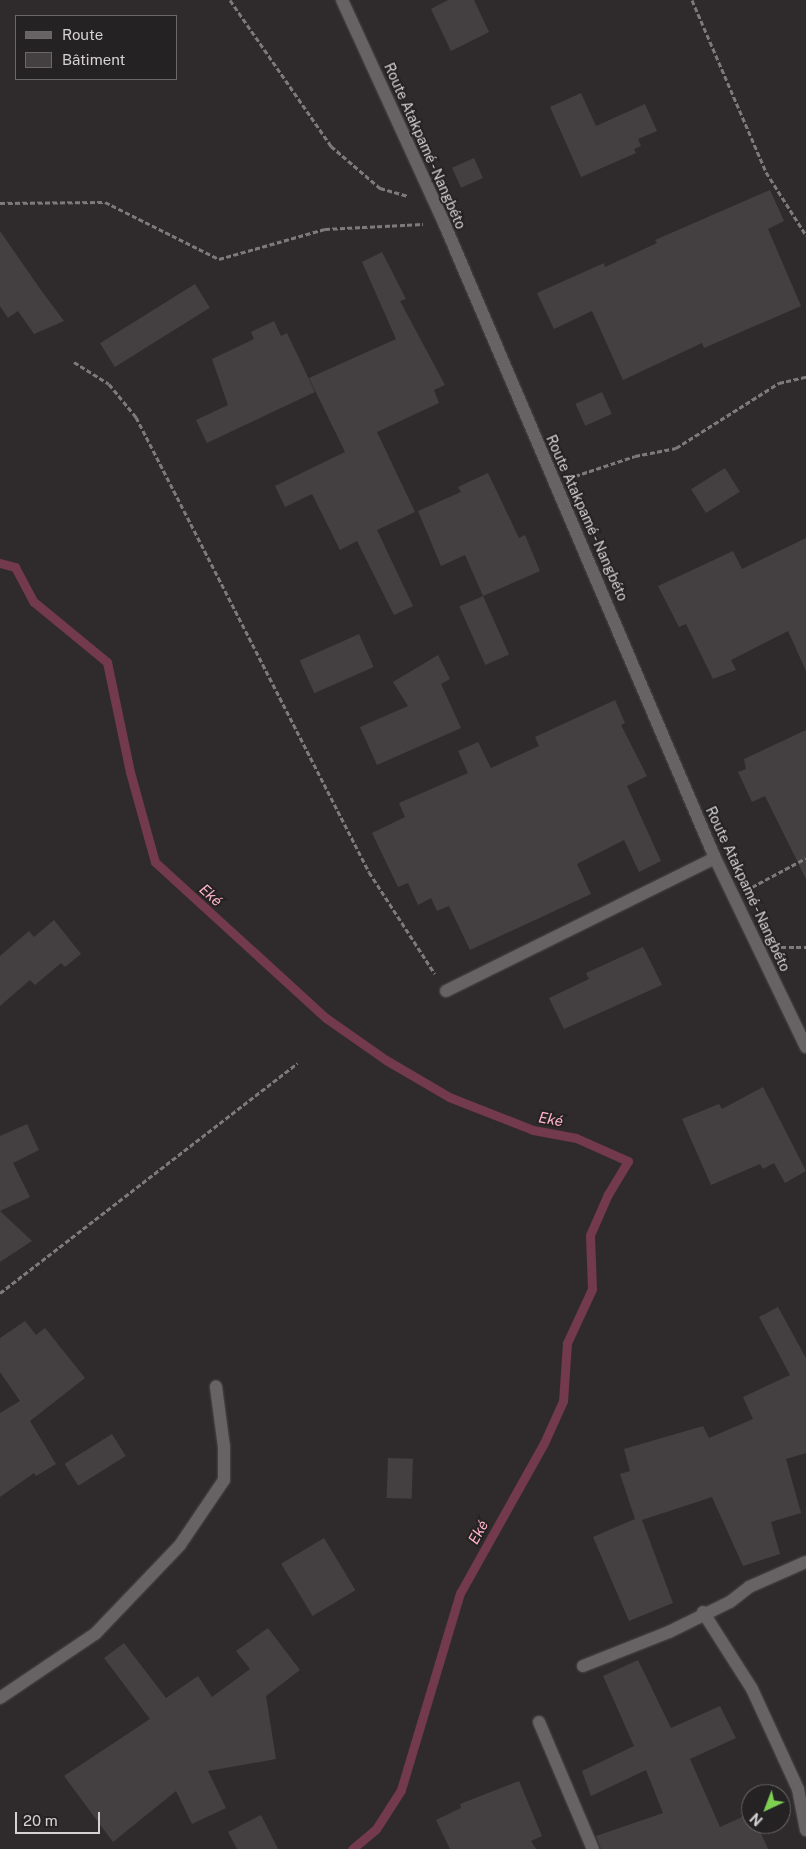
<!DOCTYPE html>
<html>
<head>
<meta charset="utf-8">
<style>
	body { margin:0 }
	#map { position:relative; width:806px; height:1849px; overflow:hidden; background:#2f2b2c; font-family:"Public Sans",sans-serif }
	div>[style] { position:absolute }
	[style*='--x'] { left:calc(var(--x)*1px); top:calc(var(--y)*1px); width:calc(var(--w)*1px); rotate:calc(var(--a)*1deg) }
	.stream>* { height:9px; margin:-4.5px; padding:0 4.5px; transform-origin:4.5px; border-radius:4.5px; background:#73394c }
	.building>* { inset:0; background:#444041; transform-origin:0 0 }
	.path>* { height:3px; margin-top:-1.5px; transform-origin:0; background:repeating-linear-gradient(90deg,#7e7a7b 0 5px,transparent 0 7.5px) }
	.roads { filter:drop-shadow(0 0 1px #4c494a) drop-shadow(0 0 1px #4c494a) }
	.street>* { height:12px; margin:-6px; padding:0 6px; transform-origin:6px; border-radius:6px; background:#676263 }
	.secondary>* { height:12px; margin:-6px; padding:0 6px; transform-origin:6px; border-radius:6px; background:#676263 }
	span { translate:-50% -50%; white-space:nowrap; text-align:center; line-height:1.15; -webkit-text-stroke:4px #252223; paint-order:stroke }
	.street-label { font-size:14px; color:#d5d2d3 }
	.water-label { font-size:15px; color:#ffb3c8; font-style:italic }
	.legend { position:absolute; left:15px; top:15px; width:162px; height:65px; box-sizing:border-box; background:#252223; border:1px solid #6b6869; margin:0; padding:6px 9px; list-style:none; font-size:15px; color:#d5d2d3 }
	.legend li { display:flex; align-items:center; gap:10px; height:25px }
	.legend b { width:25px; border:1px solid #6b6869 }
	.north { position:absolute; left:741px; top:1784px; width:50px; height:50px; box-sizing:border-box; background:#252223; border:1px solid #6b6869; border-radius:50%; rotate:223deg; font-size:14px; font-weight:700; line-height:20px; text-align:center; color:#d5d2d3 }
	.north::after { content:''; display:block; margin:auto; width:18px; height:22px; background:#7ed053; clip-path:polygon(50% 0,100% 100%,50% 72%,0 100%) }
	.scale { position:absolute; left:15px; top:1812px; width:85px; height:22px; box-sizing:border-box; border:2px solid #d5d2d3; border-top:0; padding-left:6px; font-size:15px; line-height:18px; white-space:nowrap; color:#d5d2d3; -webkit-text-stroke:4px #252223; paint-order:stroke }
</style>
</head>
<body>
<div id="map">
	<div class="stream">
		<div style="--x:0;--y:563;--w:16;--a:15"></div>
		<div style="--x:15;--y:567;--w:40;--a:62"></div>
		<div style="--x:34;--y:602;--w:94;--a:39.4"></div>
		<div style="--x:107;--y:662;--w:112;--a:78.2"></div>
		<div style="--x:130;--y:772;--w:93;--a:74.5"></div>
		<div style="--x:155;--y:862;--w:231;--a:42.4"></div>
		<div style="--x:326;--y:1018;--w:73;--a:35"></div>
		<div style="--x:386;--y:1060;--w:73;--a:30.4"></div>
		<div style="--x:449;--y:1097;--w:90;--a:21.4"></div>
		<div style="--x:533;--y:1130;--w:44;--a:10.5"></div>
		<div style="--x:576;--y:1138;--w:57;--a:23.9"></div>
		<div style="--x:628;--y:1161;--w:39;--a:121"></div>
		<div style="--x:608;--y:1194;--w:45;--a:113.7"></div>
		<div style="--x:590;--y:1235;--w:54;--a:87.9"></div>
		<div style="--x:592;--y:1289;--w:60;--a:114.8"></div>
		<div style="--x:567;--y:1343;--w:58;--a:93.9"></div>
		<div style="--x:563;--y:1401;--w:46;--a:114.3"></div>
		<div style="--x:544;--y:1443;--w:172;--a:119.2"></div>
		<div style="--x:460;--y:1593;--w:206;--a:106.7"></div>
		<div style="--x:401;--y:1790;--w:46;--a:122.7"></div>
		<div style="--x:376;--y:1829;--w:31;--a:140"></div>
	</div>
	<div class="building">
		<div style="clip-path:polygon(448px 0,474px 0,489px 32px,451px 51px,431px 9px)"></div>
		<div style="clip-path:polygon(581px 93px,596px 126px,645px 104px,657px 131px,638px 139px,641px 146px,634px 149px,636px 153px,581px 177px,550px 107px)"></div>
		<div style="left:474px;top:158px;width:22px;height:24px;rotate:66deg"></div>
		<div style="clip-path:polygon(770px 190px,784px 221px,768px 229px,801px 306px,704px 348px,702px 343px,623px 380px,592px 311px,554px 329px,537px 293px,604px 263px,605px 267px,657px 243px,655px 240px)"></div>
		<div style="clip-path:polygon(0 231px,43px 293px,64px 321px,34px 334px,18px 311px,8px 318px,0 306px)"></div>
		<div style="clip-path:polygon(382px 252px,406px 299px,400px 301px,445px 385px,434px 390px,439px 403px,377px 432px,415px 512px,377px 530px,413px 606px,394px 615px,357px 541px,340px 550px,312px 494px,285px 507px,275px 486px,345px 452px,309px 378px,396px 339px,362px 262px)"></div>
		<div style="left:195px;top:284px;width:28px;height:112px;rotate:58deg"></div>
		<div style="clip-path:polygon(274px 321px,281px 336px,287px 333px,315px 392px,207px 443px,196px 420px,228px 405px,212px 359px,254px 339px,251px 332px)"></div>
		<div style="left:602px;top:392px;width:24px;height:29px;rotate:66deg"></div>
		<div style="left:725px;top:468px;width:28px;height:40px;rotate:58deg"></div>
		<div style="clip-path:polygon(488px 473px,519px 538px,525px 535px,540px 571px,483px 596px,465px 555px,441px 566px,418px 511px,461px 492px,458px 487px)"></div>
		<div style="clip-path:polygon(806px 538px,806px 671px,788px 631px,731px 660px,736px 670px,713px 679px,686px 624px,679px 627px,658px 586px,733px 551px,742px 569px)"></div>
		<div style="left:483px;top:596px;width:64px;height:26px;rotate:66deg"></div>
		<div style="left:359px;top:634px;width:36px;height:65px;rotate:66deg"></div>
		<div style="clip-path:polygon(438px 655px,450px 679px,441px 684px,461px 728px,377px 765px,360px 727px,408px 706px,393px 682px)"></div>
		<div style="clip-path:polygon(615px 700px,625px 723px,621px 725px,647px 776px,627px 786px,661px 861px,639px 872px,624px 840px,577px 864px,591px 894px,470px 950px,449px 906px,437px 911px,431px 898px,418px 905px,408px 883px,398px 887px,372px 833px,405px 817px,399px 803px,468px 773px,458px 751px,478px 742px,491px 768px,539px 746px,535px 737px)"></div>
		<div style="clip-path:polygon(806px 730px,806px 879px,765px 796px,752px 802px,738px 772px,746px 769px,744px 759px)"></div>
		<div style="clip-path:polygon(54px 920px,81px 954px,65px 967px,61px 963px,35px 985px,30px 980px,0 1006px,0 956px,29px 931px,34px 937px)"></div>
		<div style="clip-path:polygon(643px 947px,662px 985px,564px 1029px,549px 998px,589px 979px,586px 973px)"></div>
		<div style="clip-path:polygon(763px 1087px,806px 1171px,785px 1183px,774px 1163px,763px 1169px,760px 1164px,711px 1185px,682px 1119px,719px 1104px,722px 1109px)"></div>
		<div style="clip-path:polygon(27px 1124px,39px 1150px,13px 1163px,30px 1197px,0 1211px,0 1136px)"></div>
		<div style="clip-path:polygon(0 1211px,32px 1241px,0 1262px)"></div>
		<div style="clip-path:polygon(778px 1307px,806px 1358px,806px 1453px,786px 1459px,801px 1513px,771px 1522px,780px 1554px,743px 1566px,712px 1497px,642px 1520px,673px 1603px,629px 1621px,593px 1537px,635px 1519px,620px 1474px,630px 1471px,624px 1449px,703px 1426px,709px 1438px,753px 1419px,743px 1397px,790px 1375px,759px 1317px)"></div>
		<div style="clip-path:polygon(25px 1321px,36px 1335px,45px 1328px,85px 1378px,30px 1421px,56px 1464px,36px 1476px,34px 1473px,0 1497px,0 1413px,20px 1401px,0 1372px,0 1338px)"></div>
		<div style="left:112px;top:1434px;width:26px;height:56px;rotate:58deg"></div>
		<div style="left:388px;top:1458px;width:25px;height:40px;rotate:2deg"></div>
		<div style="left:324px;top:1538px;width:61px;height:50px;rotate:59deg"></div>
		<div style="clip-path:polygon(268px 1628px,300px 1670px,266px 1696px,276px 1759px,208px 1771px,226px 1808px,192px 1824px,176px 1791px,113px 1842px,64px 1776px,150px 1719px,104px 1658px,124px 1643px,166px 1698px,198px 1676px,212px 1697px,250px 1669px,236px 1651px)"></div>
		<div style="clip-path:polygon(638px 1660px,671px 1728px,720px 1706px,736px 1738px,690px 1759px,720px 1827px,751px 1813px,751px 1824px,757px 1824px,768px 1849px,601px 1849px,596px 1836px,663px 1813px,646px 1770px,591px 1796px,582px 1771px,634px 1746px,603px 1676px)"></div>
		<div style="clip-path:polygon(519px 1781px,542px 1836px,531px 1841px,536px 1849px,450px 1849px,436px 1820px,461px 1808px,460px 1804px)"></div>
		<div style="clip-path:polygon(261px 1815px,278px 1849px,237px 1849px,228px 1832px)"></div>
	</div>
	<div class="path">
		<div style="--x:230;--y:0;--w:178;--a:55.3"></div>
		<div style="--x:331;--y:146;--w:65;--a:40.6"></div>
		<div style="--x:380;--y:188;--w:29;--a:16"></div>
		<div style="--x:692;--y:0;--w:187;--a:66.7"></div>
		<div style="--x:766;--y:172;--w:75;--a:57.6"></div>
		<div style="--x:0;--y:203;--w:105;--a:-0.5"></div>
		<div style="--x:105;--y:202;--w:127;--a:26.6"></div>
		<div style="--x:219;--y:259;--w:110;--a:-15.8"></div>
		<div style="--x:325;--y:229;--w:98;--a:-2.9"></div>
		<div style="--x:74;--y:362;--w:41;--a:32.2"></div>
		<div style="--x:109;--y:384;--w:43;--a:50.7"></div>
		<div style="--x:136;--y:417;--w:511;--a:62.88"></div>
		<div style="--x:369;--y:872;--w:121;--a:57.1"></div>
		<div style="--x:575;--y:476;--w:63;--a:-18.4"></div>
		<div style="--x:635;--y:456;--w:42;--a:-11"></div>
		<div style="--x:676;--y:448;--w:122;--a:-32.3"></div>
		<div style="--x:779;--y:383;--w:28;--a:-13"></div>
		<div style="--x:752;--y:887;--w:61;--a:-28.2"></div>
		<div style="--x:781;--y:947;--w:25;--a:0"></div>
		<div style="--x:0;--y:1293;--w:376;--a:-37.7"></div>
	</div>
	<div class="roads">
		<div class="street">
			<div style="--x:446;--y:991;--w:300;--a:-26.3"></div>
			<div style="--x:703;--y:1612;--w:91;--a:57.5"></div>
			<div style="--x:752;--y:1689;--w:110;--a:65.3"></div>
			<div style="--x:798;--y:1789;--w:42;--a:79"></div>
			<div style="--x:583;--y:1666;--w:92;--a:-21.6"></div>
			<div style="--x:669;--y:1632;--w:68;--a:-26.2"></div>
			<div style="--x:730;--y:1602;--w:24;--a:-38"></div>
			<div style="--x:749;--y:1587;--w:62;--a:-23.7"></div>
			<div style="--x:0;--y:1698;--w:115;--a:-34"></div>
			<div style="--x:95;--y:1634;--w:123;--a:-46.3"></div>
			<div style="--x:180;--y:1545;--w:78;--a:-55.9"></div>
			<div style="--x:224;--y:1480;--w:33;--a:-90"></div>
			<div style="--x:224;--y:1447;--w:61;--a:-97.6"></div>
			<div style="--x:539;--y:1722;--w:138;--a:67"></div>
		</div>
		<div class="secondary">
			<div style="--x:342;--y:0;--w:245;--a:65.4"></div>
			<div style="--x:444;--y:223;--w:690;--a:66.89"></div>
			<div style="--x:715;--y:858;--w:210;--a:64.3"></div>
		</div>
	</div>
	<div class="street-label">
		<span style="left:425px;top:146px;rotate:66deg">Route Atakpamé - Nangbéto</span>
		<span style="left:587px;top:518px;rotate:66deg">Route Atakpamé - Nangbéto</span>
		<span style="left:748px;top:889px;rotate:65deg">Route Atakpamé - Nangbéto</span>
	</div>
	<div class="water-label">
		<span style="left:211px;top:895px;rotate:42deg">Eké</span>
		<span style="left:551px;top:1119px;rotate:11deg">Eké</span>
		<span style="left:478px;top:1532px;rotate:-61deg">Eké</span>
	</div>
	<ul class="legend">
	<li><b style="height:6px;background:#676263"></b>Route</li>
	<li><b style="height:14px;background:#444041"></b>Bâtiment</li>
	</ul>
	<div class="north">N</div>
	<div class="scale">20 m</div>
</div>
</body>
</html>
